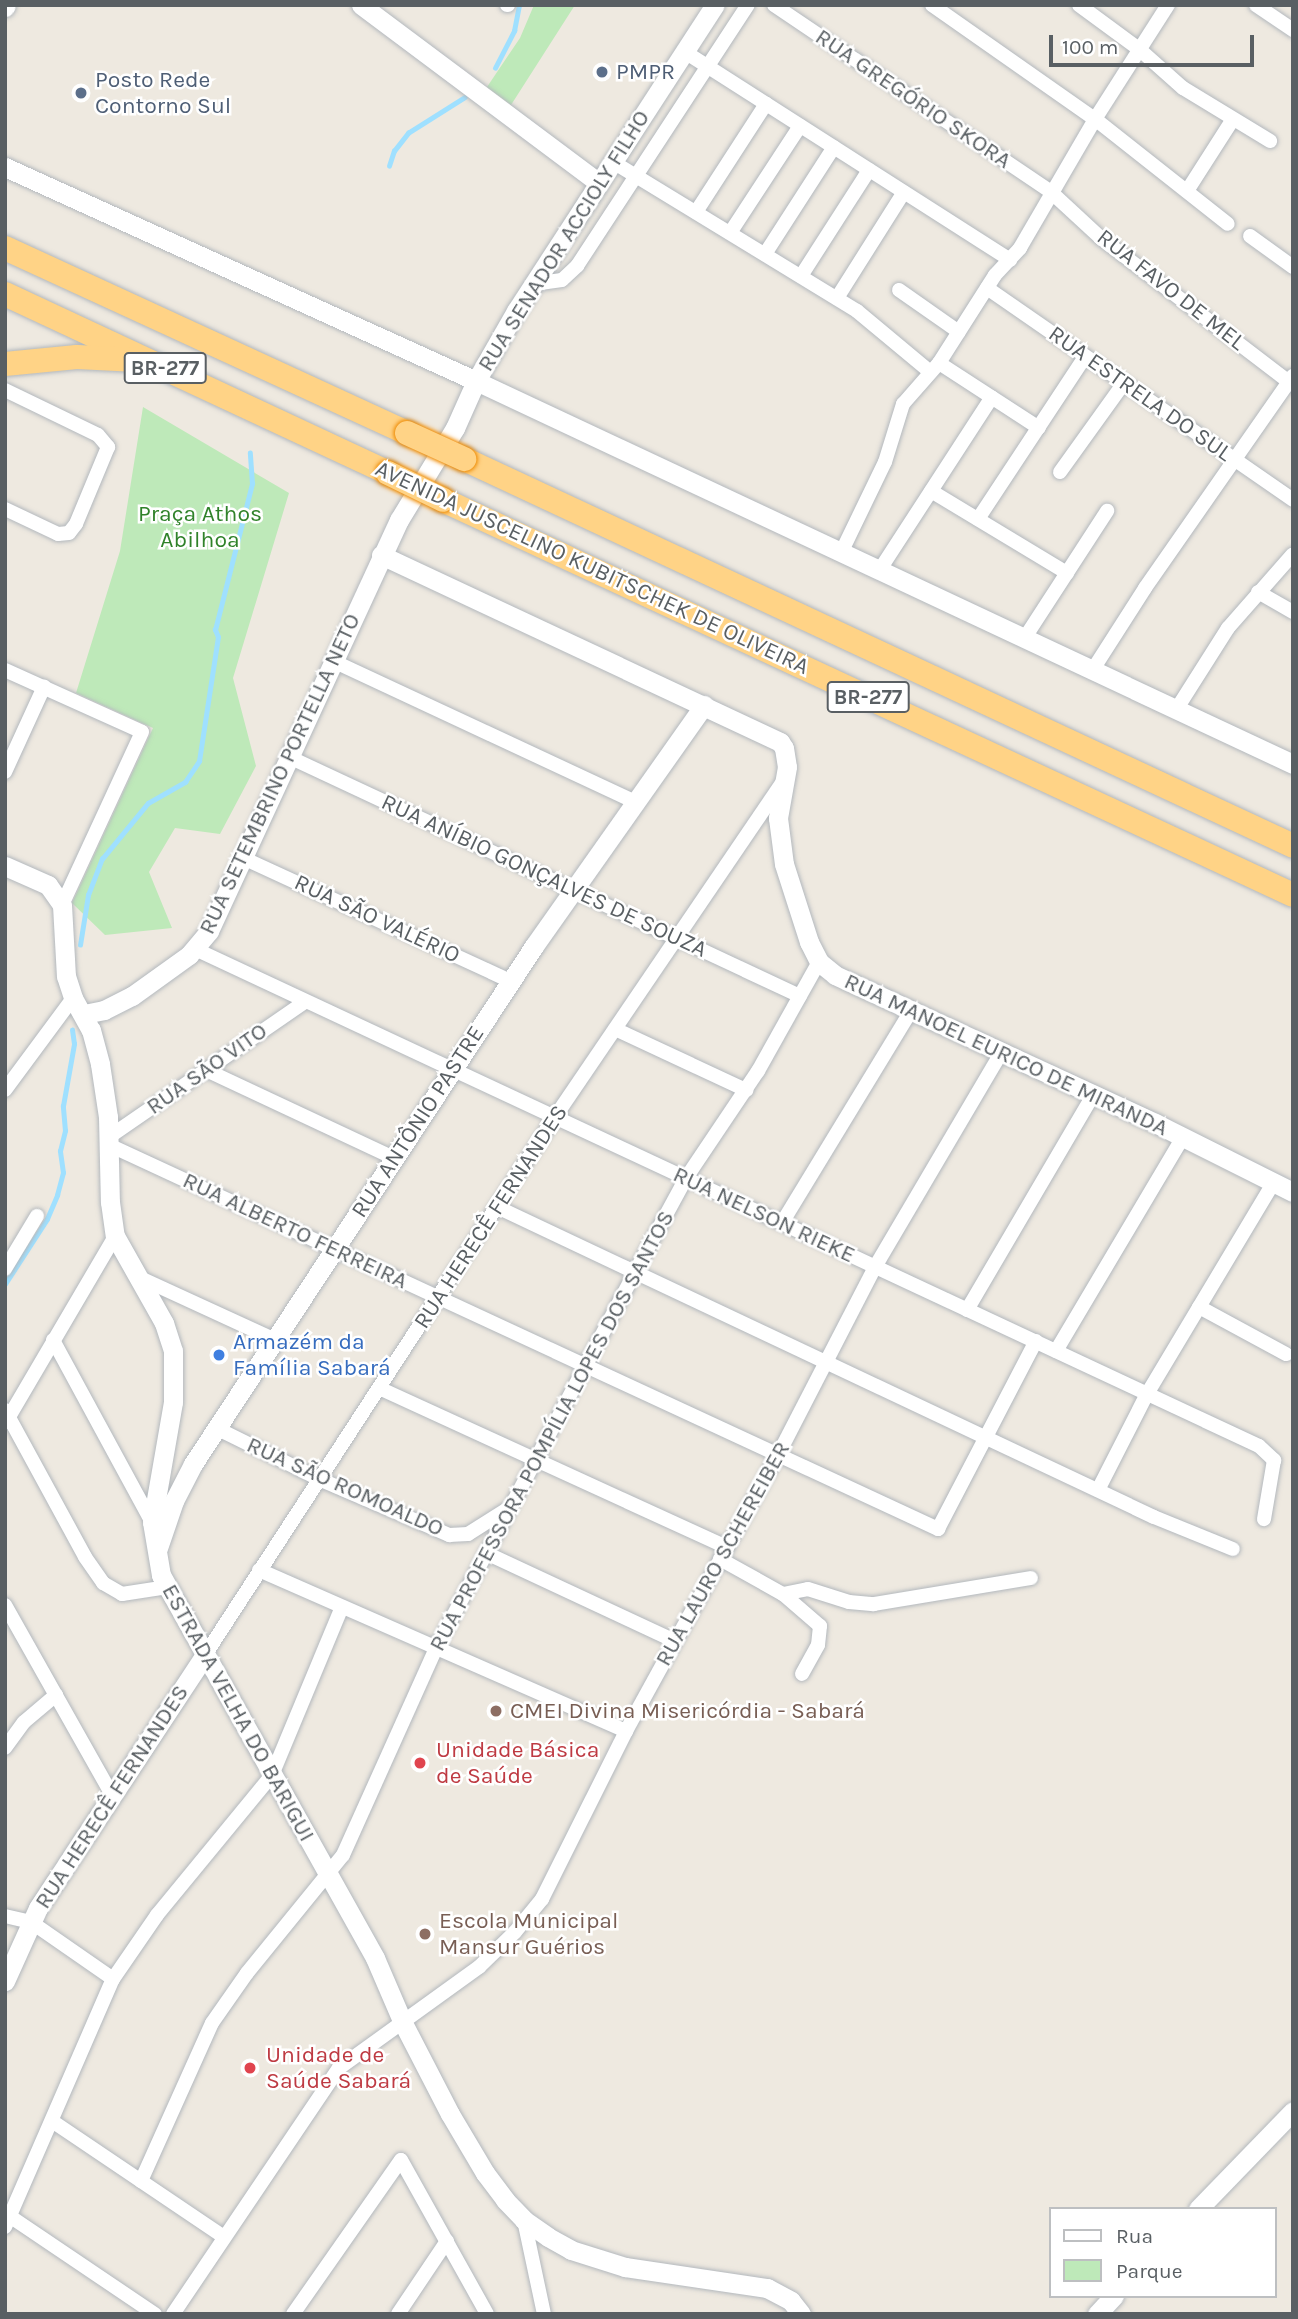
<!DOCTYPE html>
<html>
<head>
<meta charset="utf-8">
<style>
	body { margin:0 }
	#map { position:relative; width:1298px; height:2319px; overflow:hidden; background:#eee9e0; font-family:Karla,sans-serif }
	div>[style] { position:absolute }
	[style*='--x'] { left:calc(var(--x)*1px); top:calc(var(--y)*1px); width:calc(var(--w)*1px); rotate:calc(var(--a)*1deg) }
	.green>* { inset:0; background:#bee9b9 }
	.stream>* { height:4.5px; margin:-2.25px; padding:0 2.25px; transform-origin:2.25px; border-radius:2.25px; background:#9fe0ff }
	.roads { filter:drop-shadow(0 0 2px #b3b8bd) drop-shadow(0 0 2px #b3b8bd) }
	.street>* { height:14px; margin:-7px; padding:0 7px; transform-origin:7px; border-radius:7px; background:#fff }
	.secondary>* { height:19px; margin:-9.5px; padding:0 9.5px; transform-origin:9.5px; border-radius:9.5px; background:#fff }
	.highway>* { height:24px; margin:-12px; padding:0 12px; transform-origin:12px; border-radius:12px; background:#ffd386 }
	.bridges { filter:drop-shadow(0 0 2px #ee8a00) drop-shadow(0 0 2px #ee8a00) }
	.highway-bridge>* { height:24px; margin:-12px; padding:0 12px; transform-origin:12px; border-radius:12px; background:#ffd386 }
	.dots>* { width:19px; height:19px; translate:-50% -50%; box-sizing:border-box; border:4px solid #fff; border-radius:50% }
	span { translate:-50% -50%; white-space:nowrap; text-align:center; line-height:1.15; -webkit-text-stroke:5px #fff; paint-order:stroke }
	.shield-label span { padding:2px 5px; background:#fff; border:2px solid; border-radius:5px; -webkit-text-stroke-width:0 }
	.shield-label { font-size:21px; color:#595f63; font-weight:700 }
	.service-label { font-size:23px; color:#4e5e75 }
	.left { translate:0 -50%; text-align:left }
	.street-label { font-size:23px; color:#595f63 }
	.park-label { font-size:23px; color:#30822a }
	.shop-label { font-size:23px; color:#366cbe }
	.education-label { font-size:23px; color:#785e54 }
	.health-label { font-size:23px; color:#be3a42 }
	.frame { position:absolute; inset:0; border:7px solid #595f63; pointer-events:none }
	.legend { position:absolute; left:1049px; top:2207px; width:228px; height:91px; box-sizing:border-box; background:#fff; border:2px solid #bdbfc1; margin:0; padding:9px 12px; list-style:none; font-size:21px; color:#595f63 }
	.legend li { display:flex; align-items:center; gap:14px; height:35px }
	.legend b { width:35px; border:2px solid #bdbfc1 }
	.scale { position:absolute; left:1049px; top:35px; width:205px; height:32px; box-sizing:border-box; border:4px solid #595f63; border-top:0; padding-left:9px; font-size:21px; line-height:24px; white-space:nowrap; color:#595f63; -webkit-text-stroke:5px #fff; paint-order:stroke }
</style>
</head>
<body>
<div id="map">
	<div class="green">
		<div style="clip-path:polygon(534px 5px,575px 5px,511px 105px,487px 87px,520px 38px)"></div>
		<div style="clip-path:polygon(143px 407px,289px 493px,233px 678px,256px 766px,220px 834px,175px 828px,149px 872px,172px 928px,105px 935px,72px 903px,153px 728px,76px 693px,120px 551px)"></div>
	</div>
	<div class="stream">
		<div style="--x:495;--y:68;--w:42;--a:-62.8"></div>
		<div style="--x:514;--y:31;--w:26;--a:-79"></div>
		<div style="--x:389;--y:166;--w:16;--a:-72"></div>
		<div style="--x:394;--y:151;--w:23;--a:-52"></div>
		<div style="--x:408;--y:133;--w:67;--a:-32.3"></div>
		<div style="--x:80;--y:945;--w:51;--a:-80.9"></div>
		<div style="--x:88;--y:895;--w:39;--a:-69"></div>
		<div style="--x:102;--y:859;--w:72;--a:-50.6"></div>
		<div style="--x:148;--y:803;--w:43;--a:-29.6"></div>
		<div style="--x:185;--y:782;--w:25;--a:-56"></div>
		<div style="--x:199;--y:761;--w:125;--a:-81.3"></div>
		<div style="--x:218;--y:637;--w:8;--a:-113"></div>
		<div style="--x:215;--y:630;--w:151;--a:-75.8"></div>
		<div style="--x:252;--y:484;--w:31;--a:-94"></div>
		<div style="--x:5;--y:1284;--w:77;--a:-57.1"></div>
		<div style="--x:47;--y:1219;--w:26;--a:-67"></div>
		<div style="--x:57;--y:1195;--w:23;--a:-75"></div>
		<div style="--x:63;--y:1173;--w:22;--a:-98"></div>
		<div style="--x:60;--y:1151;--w:21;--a:-76"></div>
		<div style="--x:65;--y:1131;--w:25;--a:-95"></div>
		<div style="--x:63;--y:1106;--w:63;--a:-79.9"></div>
		<div style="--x:74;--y:1044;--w:14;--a:-98"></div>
	</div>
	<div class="roads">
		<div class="street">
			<div style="--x:507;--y:5;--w:1;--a:0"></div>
			<div style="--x:774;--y:5;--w:334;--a:34"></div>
			<div style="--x:1051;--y:192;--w:69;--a:42.7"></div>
			<div style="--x:1102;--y:239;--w:240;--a:37.4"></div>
			<div style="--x:932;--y:5;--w:199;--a:35"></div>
			<div style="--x:1095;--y:119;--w:169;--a:38.3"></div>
			<div style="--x:1079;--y:5;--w:74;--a:36.3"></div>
			<div style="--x:1139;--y:49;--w:59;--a:41.6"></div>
			<div style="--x:1183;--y:88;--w:102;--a:31.3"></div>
			<div style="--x:1256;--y:5;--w:45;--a:34"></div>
			<div style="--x:685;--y:52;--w:386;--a:32.6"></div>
			<div style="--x:613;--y:162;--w:286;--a:31.4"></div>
			<div style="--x:857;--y:311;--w:94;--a:39.8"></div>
			<div style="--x:1187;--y:191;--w:85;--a:-57.4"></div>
			<div style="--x:696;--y:212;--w:129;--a:-57.1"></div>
			<div style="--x:730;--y:233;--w:128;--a:-56.8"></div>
			<div style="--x:1250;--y:236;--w:53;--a:35.8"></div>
			<div style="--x:765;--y:254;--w:127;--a:-57.2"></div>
			<div style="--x:801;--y:276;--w:126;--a:-57.3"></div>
			<div style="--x:533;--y:284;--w:29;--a:-8"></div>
			<div style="--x:562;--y:280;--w:21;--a:-43"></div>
			<div style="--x:577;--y:266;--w:312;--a:-56.8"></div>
			<div style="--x:987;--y:288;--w:372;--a:34.7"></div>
			<div style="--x:899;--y:290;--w:73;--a:35"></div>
			<div style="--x:837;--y:298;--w:125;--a:-57.7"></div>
			<div style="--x:939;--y:363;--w:119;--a:33"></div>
			<div style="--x:5;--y:390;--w:103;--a:25.8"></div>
			<div style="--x:98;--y:435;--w:16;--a:50"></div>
			<div style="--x:108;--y:447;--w:83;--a:112.6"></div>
			<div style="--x:76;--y:524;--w:11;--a:128"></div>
			<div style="--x:69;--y:533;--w:11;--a:175"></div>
			<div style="--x:58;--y:534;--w:59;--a:-154.7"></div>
			<div style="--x:1060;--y:472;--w:110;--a:-54.3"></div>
			<div style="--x:931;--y:491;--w:159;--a:31.1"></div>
			<div style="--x:978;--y:519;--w:194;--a:-56.6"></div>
			<div style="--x:841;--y:553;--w:101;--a:-64.2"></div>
			<div style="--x:885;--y:462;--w:61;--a:-72.8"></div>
			<div style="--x:903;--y:404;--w:55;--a:-48.7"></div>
			<div style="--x:939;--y:363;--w:104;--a:-57.5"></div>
			<div style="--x:995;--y:275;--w:37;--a:-47"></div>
			<div style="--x:1020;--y:248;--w:149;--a:-59.8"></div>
			<div style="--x:1095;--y:119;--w:135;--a:-57.4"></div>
			<div style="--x:879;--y:571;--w:207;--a:-57"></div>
			<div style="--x:1258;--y:592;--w:40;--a:29.7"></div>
			<div style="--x:1024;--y:639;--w:153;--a:-57"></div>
			<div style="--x:333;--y:661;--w:334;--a:25"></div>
			<div style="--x:5;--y:670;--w:150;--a:24.3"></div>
			<div style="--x:142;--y:732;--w:191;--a:114.8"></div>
			<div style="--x:1092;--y:671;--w:98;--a:-57.4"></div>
			<div style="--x:1145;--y:588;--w:259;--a:-55.1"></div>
			<div style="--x:1176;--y:710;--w:97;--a:-57.6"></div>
			<div style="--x:1228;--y:628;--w:98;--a:-48.7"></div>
			<div style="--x:289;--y:757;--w:564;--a:25.07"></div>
			<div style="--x:5;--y:772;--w:94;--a:-65.4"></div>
			<div style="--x:243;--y:858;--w:295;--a:24.7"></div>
			<div style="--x:195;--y:949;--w:1174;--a:25.04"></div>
			<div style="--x:1259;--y:1446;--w:21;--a:43"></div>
			<div style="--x:1274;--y:1460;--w:60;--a:99.6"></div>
			<div style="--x:615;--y:1029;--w:145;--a:25"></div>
			<div style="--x:206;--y:1070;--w:208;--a:25.1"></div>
			<div style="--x:5;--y:1090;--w:114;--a:-53.5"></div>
			<div style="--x:109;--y:1137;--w:239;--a:-34.6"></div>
			<div style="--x:109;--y:1145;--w:914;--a:24.85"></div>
			<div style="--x:938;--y:1529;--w:212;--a:-62.5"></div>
			<div style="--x:497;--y:1207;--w:726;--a:25.26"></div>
			<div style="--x:1154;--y:1517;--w:85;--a:22.1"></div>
			<div style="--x:782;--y:1223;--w:248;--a:-58.7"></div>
			<div style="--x:5;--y:1269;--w:62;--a:-58.9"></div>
			<div style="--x:136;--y:1276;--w:153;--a:24.7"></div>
			<div style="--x:1199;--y:1307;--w:99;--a:28.4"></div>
			<div style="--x:967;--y:1310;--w:249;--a:-59.6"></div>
			<div style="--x:53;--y:1340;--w:207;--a:61.5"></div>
			<div style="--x:1056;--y:1351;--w:249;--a:-59.3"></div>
			<div style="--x:379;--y:1388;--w:383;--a:24.6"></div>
			<div style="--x:5;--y:1410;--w:167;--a:61.4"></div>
			<div style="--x:85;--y:1557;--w:32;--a:55"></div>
			<div style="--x:103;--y:1583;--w:22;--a:30"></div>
			<div style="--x:122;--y:1594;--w:46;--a:-8.8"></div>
			<div style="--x:6;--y:1422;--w:216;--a:-59.6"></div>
			<div style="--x:216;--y:1428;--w:115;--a:26.3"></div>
			<div style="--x:319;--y:1479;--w:142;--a:23.3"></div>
			<div style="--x:449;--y:1535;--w:19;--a:-3"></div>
			<div style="--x:468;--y:1534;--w:45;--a:-32.3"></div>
			<div style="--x:1098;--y:1490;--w:108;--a:-63"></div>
			<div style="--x:1147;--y:1394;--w:247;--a:-59.1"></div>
			<div style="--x:486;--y:1553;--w:208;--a:25"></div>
			<div style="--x:720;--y:1559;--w:72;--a:29.1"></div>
			<div style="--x:783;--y:1594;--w:49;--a:40.9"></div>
			<div style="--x:820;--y:1626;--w:19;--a:96"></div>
			<div style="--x:818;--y:1645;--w:33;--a:119"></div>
			<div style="--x:259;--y:1570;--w:401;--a:23.7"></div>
			<div style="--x:783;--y:1594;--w:25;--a:-11"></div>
			<div style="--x:808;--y:1589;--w:43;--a:17.6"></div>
			<div style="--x:849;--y:1602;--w:25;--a:5"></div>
			<div style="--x:874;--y:1604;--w:159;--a:-9.4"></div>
			<div style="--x:5;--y:1605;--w:218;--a:60.6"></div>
			<div style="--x:205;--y:1655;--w:642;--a:-56.95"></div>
			<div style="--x:555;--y:1117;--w:405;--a:-55.8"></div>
			<div style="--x:5;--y:1748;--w:32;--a:-54"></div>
			<div style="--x:24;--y:1722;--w:42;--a:-40.2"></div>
			<div style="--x:5;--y:1916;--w:27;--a:13"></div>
			<div style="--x:31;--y:1922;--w:100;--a:34.8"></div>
			<div style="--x:52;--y:2121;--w:207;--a:34"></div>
			<div style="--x:141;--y:2181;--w:173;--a:-65.8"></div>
			<div style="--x:212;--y:2023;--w:61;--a:-55"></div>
			<div style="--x:247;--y:1973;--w:152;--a:-50.9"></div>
			<div style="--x:343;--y:1855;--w:227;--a:-65.8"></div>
			<div style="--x:436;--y:1648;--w:425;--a:-62.1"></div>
			<div style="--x:635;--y:1272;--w:107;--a:-61.5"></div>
			<div style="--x:686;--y:1178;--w:129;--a:-56.1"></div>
			<div style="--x:758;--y:1071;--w:125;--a:-60.8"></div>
			<div style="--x:5;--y:2213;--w:181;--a:34"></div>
			<div style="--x:524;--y:2220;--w:96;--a:78"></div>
			<div style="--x:5;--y:2227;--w:270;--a:-66.5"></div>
			<div style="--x:113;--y:1979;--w:78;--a:-55.5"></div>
			<div style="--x:157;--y:1915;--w:181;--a:-50.6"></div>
			<div style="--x:272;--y:1775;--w:182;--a:-67.4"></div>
			<div style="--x:173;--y:2314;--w:297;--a:-56"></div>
			<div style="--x:339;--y:2068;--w:173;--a:-35.8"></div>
			<div style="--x:479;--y:1967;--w:50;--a:-44.2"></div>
			<div style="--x:515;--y:1932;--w:43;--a:-50.7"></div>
			<div style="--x:542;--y:1899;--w:188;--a:-63.4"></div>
			<div style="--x:626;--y:1731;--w:315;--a:-61.2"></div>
			<div style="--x:778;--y:1455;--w:212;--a:-62.7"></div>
			<div style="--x:875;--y:1267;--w:248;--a:-59.5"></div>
			<div style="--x:293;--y:2314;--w:188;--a:-55"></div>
			<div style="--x:401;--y:2160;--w:176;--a:60.8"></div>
			<div style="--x:398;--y:2314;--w:88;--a:-56.1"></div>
		</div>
		<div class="secondary">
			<div style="--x:361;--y:5;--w:297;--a:36.8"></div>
			<div style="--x:5;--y:7;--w:2;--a:-63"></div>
			<div style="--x:5;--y:167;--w:517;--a:24.43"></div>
			<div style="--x:476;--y:381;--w:902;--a:25.12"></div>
			<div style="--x:381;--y:555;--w:441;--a:25.1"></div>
			<div style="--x:780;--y:742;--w:7;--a:56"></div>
			<div style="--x:784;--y:748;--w:19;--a:81"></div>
			<div style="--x:787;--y:767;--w:52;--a:100"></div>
			<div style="--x:778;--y:818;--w:46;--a:82.6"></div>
			<div style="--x:784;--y:864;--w:82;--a:72.2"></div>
			<div style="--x:809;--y:942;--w:22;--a:63"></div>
			<div style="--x:819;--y:962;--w:21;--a:39"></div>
			<div style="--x:835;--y:975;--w:353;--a:24.8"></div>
			<div style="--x:1155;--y:1123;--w:154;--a:26.6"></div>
			<div style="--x:5;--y:866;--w:47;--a:23.8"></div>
			<div style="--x:48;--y:885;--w:24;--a:55"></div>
			<div style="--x:62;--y:905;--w:71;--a:86.8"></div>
			<div style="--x:66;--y:976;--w:23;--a:72"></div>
			<div style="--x:73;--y:998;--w:37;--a:61"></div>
			<div style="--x:91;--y:1030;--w:35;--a:75"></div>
			<div style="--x:100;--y:1064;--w:54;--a:81.4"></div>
			<div style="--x:108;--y:1117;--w:85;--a:88.7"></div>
			<div style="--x:110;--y:1202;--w:34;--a:82"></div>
			<div style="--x:115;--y:1236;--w:100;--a:60.6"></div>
			<div style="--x:164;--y:1323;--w:29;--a:72"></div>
			<div style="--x:173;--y:1351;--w:51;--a:90"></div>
			<div style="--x:173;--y:1402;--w:122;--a:99.9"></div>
			<div style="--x:152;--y:1522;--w:54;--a:80.4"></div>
			<div style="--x:161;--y:1575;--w:439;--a:60.8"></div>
			<div style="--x:375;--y:1958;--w:71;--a:66.7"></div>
			<div style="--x:403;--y:2023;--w:102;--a:62.7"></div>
			<div style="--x:450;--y:2114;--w:69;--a:59.3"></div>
			<div style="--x:485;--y:2173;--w:34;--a:53"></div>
			<div style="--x:505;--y:2200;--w:28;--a:46"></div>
			<div style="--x:524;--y:2220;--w:29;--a:35"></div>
			<div style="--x:548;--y:2237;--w:26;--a:29"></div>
			<div style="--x:571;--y:2250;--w:57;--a:17.5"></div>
			<div style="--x:625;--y:2267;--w:144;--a:8.4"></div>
			<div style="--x:767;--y:2288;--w:27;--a:28"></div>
			<div style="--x:791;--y:2301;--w:16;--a:52"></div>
			<div style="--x:84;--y:1014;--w:20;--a:-11"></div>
			<div style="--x:104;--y:1010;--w:31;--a:-27"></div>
			<div style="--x:132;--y:996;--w:70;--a:-35.7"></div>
			<div style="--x:189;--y:955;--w:31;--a:-50"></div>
			<div style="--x:209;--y:931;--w:453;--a:-65.2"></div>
			<div style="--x:399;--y:520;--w:108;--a:-58.7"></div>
			<div style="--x:455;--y:428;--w:51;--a:-65.9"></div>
			<div style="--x:476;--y:381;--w:81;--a:-60.3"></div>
			<div style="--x:516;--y:311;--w:365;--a:-57"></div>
			<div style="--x:158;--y:1548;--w:50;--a:-71.2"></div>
			<div style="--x:174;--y:1501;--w:42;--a:-62.8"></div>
			<div style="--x:193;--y:1464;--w:620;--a:-56.64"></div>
			<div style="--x:534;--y:946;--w:295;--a:-54.8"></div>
			<div style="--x:5;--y:1981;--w:80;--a:-65.7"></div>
			<div style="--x:38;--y:1908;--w:303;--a:-56.6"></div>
			<div style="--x:1198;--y:2209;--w:136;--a:-45.9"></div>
			<div style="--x:1097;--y:2314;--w:25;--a:-47"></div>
		</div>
		<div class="highway">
			<div style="--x:5;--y:248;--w:443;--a:24.7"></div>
			<div style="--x:5;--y:294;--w:423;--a:25"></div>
			<div style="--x:5;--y:364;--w:72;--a:-5.6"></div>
			<div style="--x:77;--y:357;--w:60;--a:2.9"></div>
			<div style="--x:464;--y:459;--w:915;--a:25.02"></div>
			<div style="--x:443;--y:500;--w:937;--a:24.92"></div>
		</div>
	</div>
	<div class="bridges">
		<div class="highway-bridge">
			<div style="--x:407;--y:433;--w:63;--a:24.5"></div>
			<div style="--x:388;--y:473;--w:61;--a:26.1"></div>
		</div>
	</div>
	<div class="dots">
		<div style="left:602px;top:72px;background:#5c6f8a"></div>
		<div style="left:81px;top:93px;background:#5c6f8a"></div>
		<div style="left:219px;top:1355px;background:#3f7fe0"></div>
		<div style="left:496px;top:1711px;background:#8d6e63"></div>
		<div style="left:420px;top:1763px;background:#e0444e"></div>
		<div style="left:425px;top:1934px;background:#8d6e63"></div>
		<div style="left:250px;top:2068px;background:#e0444e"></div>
	</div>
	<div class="shield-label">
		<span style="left:165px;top:368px">BR-277</span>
		<span style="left:868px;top:697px">BR-277</span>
	</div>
	<div class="service-label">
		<span class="left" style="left:616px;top:72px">PMPR</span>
		<span class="left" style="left:95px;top:93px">Posto Rede<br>Contorno Sul</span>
	</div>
	<div class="street-label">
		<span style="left:913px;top:99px;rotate:34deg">RUA GREGÓRIO SKORA</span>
		<span style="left:564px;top:241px;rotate:-58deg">RUA SENADOR ACCIOLY FILHO</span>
		<span style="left:1171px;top:290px;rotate:38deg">RUA FAVO DE MEL</span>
		<span style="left:1140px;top:394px;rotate:35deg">RUA ESTRELA DO SUL</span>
		<span style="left:592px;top:568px;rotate:25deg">AVENIDA JUSCELINO KUBITSCHEK DE OLIVEIRA</span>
		<span style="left:280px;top:774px;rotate:-65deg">RUA SETEMBRINO PORTELLA NETO</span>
		<span style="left:544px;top:876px;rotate:25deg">RUA ANÍBIO GONÇALVES DE SOUZA</span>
		<span style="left:377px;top:919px;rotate:25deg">RUA SÃO VALÉRIO</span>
		<span style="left:1006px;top:1055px;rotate:25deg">RUA MANOEL EURICO DE MIRANDA</span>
		<span style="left:207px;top:1069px;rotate:-35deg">RUA SÃO VITO</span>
		<span style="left:418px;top:1122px;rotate:-57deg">RUA ANTÔNIO PASTRE</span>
		<span style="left:764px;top:1215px;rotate:25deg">RUA NELSON RIEKE</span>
		<span style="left:491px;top:1217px;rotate:-57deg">RUA HERECÊ FERNANDES</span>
		<span style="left:295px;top:1231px;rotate:25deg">RUA ALBERTO FERREIRA</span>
		<span style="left:552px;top:1431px;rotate:-62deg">RUA PROFESSORA POMPÍLIA LOPES DOS SANTOS</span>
		<span style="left:345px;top:1487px;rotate:24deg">RUA SÃO ROMOALDO</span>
		<span style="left:723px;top:1554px;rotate:-61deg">RUA LAURO SCHEREIBER</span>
		<span style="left:238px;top:1713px;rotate:61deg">ESTRADA VELHA DO BARIGUI</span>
		<span style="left:112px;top:1797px;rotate:-57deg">RUA HERECÊ FERNANDES</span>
	</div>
	<div class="park-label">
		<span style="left:200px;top:527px">Praça Athos<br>Abilhoa</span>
	</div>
	<div class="shop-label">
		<span class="left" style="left:233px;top:1355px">Armazém da<br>Família Sabará</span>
	</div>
	<div class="education-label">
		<span class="left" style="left:510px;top:1711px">CMEI Divina Misericórdia - Sabará</span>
		<span class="left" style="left:439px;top:1934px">Escola Municipal<br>Mansur Guérios</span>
	</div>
	<div class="health-label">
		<span class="left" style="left:436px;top:1763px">Unidade Básica<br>de Saúde</span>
		<span class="left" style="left:266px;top:2068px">Unidade de<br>Saúde Sabará</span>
	</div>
	<div class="frame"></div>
	<ul class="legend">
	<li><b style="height:9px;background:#fff"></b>Rua</li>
	<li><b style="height:19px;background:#bee9b9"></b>Parque</li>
	</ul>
	<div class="scale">100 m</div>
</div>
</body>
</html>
